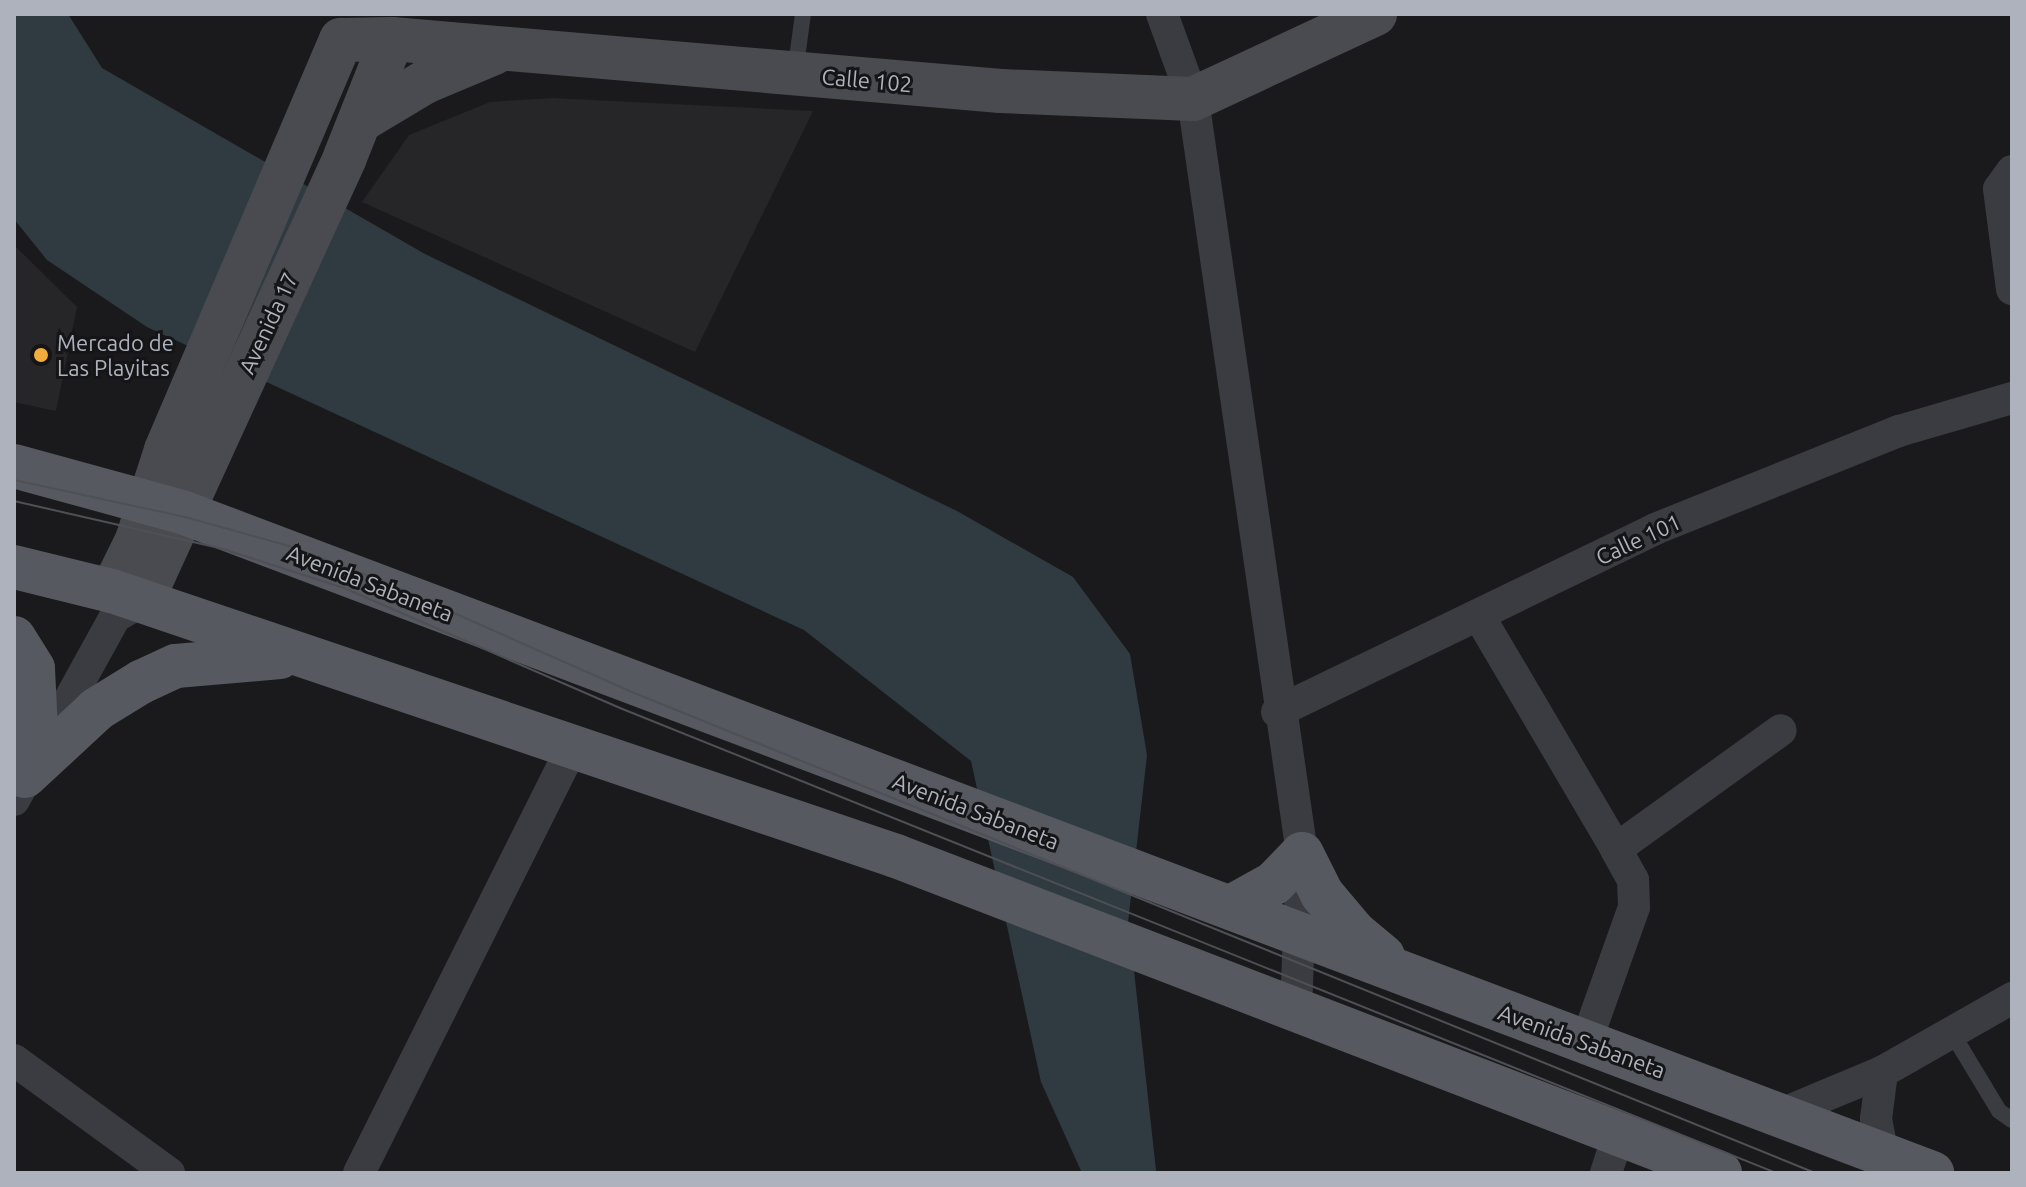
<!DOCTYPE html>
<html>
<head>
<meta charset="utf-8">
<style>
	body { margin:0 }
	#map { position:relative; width:2026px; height:1187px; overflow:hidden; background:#1a1a1c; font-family:Ubuntu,sans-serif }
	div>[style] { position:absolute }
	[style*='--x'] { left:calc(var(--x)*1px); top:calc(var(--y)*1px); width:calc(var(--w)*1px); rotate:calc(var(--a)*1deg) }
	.built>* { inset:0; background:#262629 }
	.water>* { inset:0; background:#303a41 }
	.river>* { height:58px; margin:-29px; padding:0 29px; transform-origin:29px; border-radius:29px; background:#303a41 }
	.service>* { height:16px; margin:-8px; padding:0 8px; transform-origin:8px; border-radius:8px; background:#3b3c41 }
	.minor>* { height:32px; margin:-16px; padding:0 16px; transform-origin:16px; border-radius:16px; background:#3b3c41 }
	.secondary>* { height:44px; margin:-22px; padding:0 22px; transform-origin:22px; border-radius:22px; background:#494b51 }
	.primary>* { height:44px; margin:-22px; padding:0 22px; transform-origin:22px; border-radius:22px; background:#575960 }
	.tram>* { height:2px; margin:-1px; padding:0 1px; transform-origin:1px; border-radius:1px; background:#4e5056 }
	.dots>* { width:22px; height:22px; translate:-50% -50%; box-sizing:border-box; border:4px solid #151517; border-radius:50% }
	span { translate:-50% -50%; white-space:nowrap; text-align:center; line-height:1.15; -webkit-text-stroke:6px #151517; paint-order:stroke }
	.street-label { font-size:22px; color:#adb2bc }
	.poi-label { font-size:22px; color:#adb2bc }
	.left { translate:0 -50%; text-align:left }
	.frame { position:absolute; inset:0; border:16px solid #adb2bc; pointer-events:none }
</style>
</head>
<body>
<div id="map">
	<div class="built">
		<div style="clip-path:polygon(552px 98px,813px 111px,695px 352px,362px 202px,409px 135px,490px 102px)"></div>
		<div style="clip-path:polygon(14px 245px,77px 307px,56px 411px,14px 402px)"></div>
	</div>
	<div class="water">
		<div style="clip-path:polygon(14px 14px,68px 14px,102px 68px,425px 254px,957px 511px,1073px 577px,1130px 654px,1147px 755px,1121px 985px,1103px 1055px,1152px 1173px,1082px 1173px,1041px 1082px,971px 761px,804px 630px,147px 327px,47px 260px,14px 219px)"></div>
	</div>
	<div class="river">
		<div style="--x:1102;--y:945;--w:229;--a:83.7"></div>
	</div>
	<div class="service">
		<div style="--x:795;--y:73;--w:60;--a:-82.3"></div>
		<div style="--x:1952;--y:1033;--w:91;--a:58.9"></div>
		<div style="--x:1999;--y:1111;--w:16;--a:35"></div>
	</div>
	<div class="minor">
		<div style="--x:1162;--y:14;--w:90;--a:70"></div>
		<div style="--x:1193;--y:99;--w:763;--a:81.78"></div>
		<div style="--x:1302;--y:854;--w:154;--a:92.2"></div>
		<div style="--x:2012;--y:171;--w:22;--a:126"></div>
		<div style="--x:1999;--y:189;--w:101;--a:82.6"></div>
		<div style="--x:1479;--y:616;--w:270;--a:59.5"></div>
		<div style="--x:1616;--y:849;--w:203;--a:-35.8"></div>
		<div style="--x:1277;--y:712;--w:420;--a:-25.8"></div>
		<div style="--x:1655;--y:529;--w:263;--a:-21.9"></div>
		<div style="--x:1899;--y:431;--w:118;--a:-16.3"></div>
		<div style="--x:14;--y:800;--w:209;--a:-61.1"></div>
		<div style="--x:115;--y:617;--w:31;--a:-31"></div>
		<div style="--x:1586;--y:1042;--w:143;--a:-70.4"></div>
		<div style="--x:1634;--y:907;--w:27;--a:-92"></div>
		<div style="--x:1633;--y:880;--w:35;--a:-119"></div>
		<div style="--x:14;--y:1060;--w:192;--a:36.1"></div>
		<div style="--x:1882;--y:1072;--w:47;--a:97.3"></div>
		<div style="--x:1876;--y:1119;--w:36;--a:79"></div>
		<div style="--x:1781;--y:1114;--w:109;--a:-22.6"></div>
		<div style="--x:1882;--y:1072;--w:150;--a:-29.6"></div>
		<div style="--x:359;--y:1173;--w:478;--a:-63.4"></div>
		<div style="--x:1606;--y:1173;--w:39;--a:-72"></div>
	</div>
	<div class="secondary">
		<div style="--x:360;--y:121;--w:76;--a:-31"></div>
		<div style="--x:425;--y:82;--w:75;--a:-22.8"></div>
		<div style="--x:112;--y:591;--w:57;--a:-63.9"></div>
		<div style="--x:137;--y:540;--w:95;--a:-72.1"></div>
		<div style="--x:166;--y:450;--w:446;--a:-66.9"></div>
		<div style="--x:341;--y:40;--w:51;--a:-1.1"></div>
		<div style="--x:392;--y:39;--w:611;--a:4.88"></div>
		<div style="--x:1001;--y:91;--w:192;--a:2.4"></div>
		<div style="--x:1193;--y:99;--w:201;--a:-25"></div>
		<div style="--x:142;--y:601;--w:488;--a:-65.4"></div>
		<div style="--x:345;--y:157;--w:127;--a:-68.3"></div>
	</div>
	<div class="primary">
		<div style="--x:14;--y:466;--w:174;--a:15.3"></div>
		<div style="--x:182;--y:512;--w:1871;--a:20.69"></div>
		<div style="--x:14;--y:567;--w:101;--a:13.8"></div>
		<div style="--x:112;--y:591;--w:828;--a:18.68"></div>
		<div style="--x:896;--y:856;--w:883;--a:21.04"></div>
		<div style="--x:14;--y:638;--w:36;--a:58"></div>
		<div style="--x:33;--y:669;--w:82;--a:87.2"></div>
		<div style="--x:25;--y:776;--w:98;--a:-42.9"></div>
		<div style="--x:97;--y:709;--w:52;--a:-31.5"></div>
		<div style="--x:141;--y:682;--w:38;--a:-25"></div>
		<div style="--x:176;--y:666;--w:104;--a:-4.9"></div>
		<div style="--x:1231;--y:907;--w:49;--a:-29.2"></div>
		<div style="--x:1274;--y:883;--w:40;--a:-46"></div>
		<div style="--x:1302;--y:854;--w:45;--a:63.4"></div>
		<div style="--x:1322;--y:894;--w:50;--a:49.9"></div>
		<div style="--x:1354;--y:932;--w:38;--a:40"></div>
	</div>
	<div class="tram">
		<div style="--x:14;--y:480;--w:175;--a:12.2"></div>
		<div style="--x:185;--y:517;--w:108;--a:15.6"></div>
		<div style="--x:289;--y:546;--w:94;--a:20.6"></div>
		<div style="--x:377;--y:579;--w:274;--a:23.9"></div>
		<div style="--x:627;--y:690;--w:1282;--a:22.12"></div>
		<div style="--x:14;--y:501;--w:214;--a:12.9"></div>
		<div style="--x:223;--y:549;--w:127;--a:17.9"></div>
		<div style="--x:344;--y:588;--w:301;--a:23.5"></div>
		<div style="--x:620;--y:708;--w:1246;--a:21.91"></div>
	</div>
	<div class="dots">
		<div style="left:41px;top:355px;background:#f2ad3d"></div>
	</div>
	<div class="street-label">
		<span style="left:867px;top:80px;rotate:5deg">Calle 102</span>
		<span style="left:268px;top:323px;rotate:-65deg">Avenida 17</span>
		<span style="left:1638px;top:539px;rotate:-25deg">Calle 101</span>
		<span style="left:370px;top:583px;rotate:21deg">Avenida Sabaneta</span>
		<span style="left:976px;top:811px;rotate:21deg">Avenida Sabaneta</span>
		<span style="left:1582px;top:1041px;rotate:20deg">Avenida Sabaneta</span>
	</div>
	<div class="poi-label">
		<span class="left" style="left:57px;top:355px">Mercado de<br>Las Playitas</span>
	</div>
	<div class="frame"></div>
</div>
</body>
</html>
